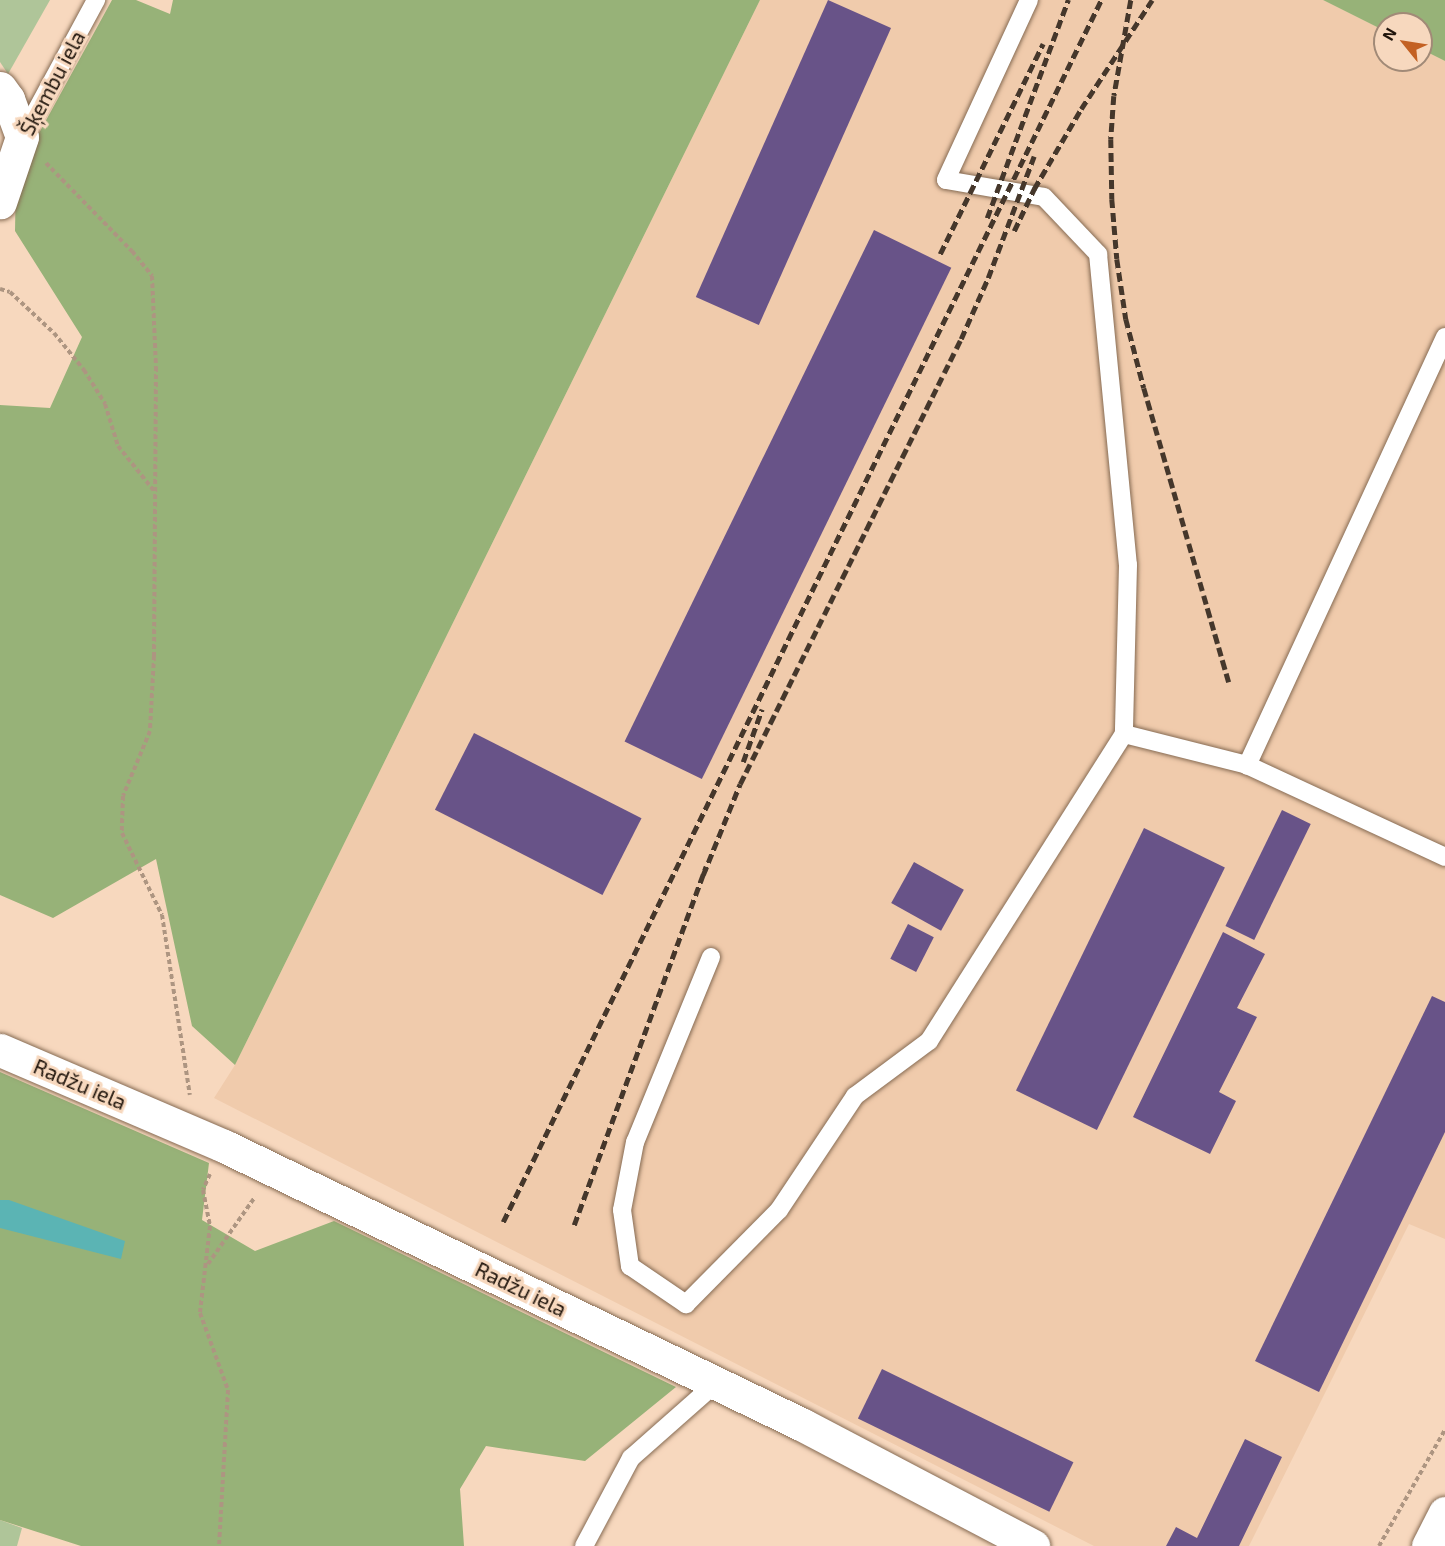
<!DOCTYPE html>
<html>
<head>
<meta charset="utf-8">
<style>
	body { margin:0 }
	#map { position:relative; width:1445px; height:1546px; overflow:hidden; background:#f7d8be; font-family:"Exo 2",sans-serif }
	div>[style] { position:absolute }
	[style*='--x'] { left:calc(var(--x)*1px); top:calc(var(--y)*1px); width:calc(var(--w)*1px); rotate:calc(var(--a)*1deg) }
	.built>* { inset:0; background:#f0cbac }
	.green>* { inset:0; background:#afc599 }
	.forest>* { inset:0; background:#97b278 }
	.water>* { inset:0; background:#5bb4b4 }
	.building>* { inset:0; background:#685388; transform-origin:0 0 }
	.path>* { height:4px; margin-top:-2px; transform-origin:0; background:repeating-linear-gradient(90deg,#ad9581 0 4.5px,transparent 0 7.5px) }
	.roads { filter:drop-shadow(0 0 2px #866b53) drop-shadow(0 0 2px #866b53) }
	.service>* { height:18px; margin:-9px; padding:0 9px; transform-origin:9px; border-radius:9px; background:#fff }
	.minor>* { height:33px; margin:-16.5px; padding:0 16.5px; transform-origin:16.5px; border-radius:16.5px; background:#fff }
	.secondary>* { height:33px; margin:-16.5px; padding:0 16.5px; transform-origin:16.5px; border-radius:16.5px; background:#fff }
	.rail>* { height:4.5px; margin-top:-2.25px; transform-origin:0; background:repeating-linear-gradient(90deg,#45372b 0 9px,transparent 0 13.5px) }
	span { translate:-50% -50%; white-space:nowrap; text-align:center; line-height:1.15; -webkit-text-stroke:6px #f7d8be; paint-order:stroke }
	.street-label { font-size:21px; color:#20150c }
	.north { position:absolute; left:1373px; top:12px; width:60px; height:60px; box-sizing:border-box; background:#f7d8be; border:2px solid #a18a77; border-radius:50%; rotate:300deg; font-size:16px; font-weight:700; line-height:24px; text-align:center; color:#20150c }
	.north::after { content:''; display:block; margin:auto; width:21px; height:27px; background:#c36123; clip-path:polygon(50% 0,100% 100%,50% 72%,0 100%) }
</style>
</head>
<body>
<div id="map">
	<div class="built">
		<div style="clip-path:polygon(760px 0,1323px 0,1385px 31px,1385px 60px,1421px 60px,1421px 49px,1445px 61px,1445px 1239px,1409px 1224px,1249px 1546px,1094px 1546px,214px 1098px,235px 1065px)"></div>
	</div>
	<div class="green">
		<div style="clip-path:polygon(0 0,50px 0,8px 74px,0 62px)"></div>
		<div style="clip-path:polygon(0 1520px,22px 1528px,17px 1546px,0 1546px)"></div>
	</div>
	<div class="forest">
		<div style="clip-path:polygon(112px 0,136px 0,170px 14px,173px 0,760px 0,235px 1065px,192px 1026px,156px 859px,53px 918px,0 895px,0 405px,50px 408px,82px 337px,15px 231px,16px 175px)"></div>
		<div style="clip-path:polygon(1323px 0,1445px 0,1445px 61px,1421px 49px,1421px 24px,1385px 24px,1385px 31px)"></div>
		<div style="clip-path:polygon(0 1072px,209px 1163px,202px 1220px,255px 1251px,334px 1221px,676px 1387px,585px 1461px,486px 1446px,460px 1489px,464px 1546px,81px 1546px,0 1520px)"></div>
	</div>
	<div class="water">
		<div style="clip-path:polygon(0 1200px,9px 1200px,125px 1241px,121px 1259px,0 1228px)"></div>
	</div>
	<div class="building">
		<div style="left:828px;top:0;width:69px;height:325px;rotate:24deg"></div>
		<div style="left:874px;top:230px;width:86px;height:569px;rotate:26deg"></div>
		<div style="left:474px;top:733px;width:188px;height:86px;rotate:27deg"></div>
		<div style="left:1282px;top:810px;width:32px;height:129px;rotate:26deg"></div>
		<div style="left:1144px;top:828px;width:90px;height:292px;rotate:26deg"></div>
		<div style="left:914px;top:862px;width:57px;height:47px;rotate:29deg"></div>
		<div style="left:908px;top:924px;width:29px;height:39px;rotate:27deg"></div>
		<div style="clip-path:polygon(1223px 932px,1265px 954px,1237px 1008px,1257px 1017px,1219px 1092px,1236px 1101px,1210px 1154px,1133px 1117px)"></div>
		<div style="clip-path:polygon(1432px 996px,1445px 1002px,1445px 1132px,1319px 1392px,1255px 1361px)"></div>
		<div style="left:882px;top:1369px;width:213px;height:55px;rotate:26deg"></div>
		<div style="clip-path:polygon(1245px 1439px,1282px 1457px,1239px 1546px,1166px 1546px,1176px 1527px,1197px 1538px)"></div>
	</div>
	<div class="path">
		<div style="--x:46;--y:163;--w:123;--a:45.7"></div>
		<div style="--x:132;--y:251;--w:32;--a:51"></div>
		<div style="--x:152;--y:276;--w:91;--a:87.5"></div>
		<div style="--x:156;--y:367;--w:289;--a:90.4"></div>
		<div style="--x:154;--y:656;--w:75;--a:93.1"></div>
		<div style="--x:150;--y:731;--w:70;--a:112.6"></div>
		<div style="--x:123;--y:796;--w:37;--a:92"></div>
		<div style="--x:122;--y:833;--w:91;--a:64"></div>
		<div style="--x:162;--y:915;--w:182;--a:81.2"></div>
		<div style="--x:0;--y:289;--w:10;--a:17"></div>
		<div style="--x:10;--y:292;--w:60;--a:43"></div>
		<div style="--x:54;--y:333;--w:48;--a:51"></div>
		<div style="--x:84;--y:370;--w:40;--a:58"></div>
		<div style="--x:105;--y:404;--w:44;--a:72.8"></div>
		<div style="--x:118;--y:446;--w:59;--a:51.2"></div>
		<div style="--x:210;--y:1174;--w:17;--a:114"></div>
		<div style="--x:203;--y:1190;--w:37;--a:79"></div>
		<div style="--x:210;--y:1226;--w:88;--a:96.6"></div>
		<div style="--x:200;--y:1313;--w:82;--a:70"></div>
		<div style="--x:228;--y:1390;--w:156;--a:93.3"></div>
		<div style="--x:208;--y:1264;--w:82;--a:-55"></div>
		<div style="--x:1379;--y:1546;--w:133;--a:-60.4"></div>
	</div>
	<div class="roads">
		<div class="service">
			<div style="--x:1029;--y:0;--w:198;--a:114.8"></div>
			<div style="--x:946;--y:180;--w:99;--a:9.8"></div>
			<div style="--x:1044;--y:197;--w:79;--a:46.5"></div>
			<div style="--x:1098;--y:254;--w:312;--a:84.5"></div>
			<div style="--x:1128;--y:565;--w:169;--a:91.4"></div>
			<div style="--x:22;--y:137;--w:156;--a:-61.6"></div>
			<div style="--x:1445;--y:337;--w:472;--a:114.8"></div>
			<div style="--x:1247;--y:765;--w:218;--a:24.9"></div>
			<div style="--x:711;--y:957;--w:200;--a:112.3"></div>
			<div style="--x:635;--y:1142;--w:69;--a:100.8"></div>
			<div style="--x:622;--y:1210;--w:57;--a:81.9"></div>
			<div style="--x:630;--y:1266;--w:68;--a:34.2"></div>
			<div style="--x:686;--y:1304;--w:132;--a:-45.3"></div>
			<div style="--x:779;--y:1210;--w:137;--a:-56.3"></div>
			<div style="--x:855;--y:1096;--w:92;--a:-36.6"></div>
			<div style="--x:929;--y:1041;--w:364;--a:-57.6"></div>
			<div style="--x:1124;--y:734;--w:127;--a:14.1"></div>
			<div style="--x:584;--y:1546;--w:100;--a:-61.9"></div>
			<div style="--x:631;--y:1458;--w:113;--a:-41.4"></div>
		</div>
		<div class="minor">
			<div style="--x:0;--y:88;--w:14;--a:54"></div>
			<div style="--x:8;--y:99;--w:40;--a:69.8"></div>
			<div style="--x:22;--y:137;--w:69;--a:108.7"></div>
			<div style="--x:0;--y:1050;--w:244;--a:23.2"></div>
			<div style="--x:224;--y:1146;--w:643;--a:25.73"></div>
			<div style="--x:803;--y:1425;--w:260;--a:27.7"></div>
		</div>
		<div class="secondary">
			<div style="--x:1428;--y:1546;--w:37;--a:-63"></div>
		</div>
	</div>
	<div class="rail">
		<div style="--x:1131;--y:0;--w:97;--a:100"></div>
		<div style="--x:1114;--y:96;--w:43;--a:94"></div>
		<div style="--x:1111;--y:139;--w:60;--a:89"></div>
		<div style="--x:1112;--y:199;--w:60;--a:85.2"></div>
		<div style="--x:1117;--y:259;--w:61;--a:81.5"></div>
		<div style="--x:1126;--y:319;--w:71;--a:75.4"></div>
		<div style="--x:1144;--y:388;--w:307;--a:73.9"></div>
		<div style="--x:987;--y:218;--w:233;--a:-69.6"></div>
		<div style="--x:1014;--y:231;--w:47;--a:-64.5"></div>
		<div style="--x:1034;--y:189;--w:93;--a:-59.6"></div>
		<div style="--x:1081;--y:109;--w:130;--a:-56.9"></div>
		<div style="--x:940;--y:254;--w:234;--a:-63.9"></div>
		<div style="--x:743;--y:762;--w:56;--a:-70.3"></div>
		<div style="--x:703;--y:875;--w:98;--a:-67.9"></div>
		<div style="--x:740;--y:784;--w:497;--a:-63.6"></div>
		<div style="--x:961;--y:339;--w:67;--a:-66.1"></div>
		<div style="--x:988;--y:278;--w:130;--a:-69.3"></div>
		<div style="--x:503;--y:1222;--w:1360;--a:-63.92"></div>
		<div style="--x:574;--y:1225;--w:382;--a:-69.8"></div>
	</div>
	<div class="street-label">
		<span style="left:52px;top:83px;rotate:-62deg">Šķembu iela</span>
		<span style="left:80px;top:1084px;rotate:23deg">Radžu iela</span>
		<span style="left:521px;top:1289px;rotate:26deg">Radžu iela</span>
	</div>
	<div class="north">N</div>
</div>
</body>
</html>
